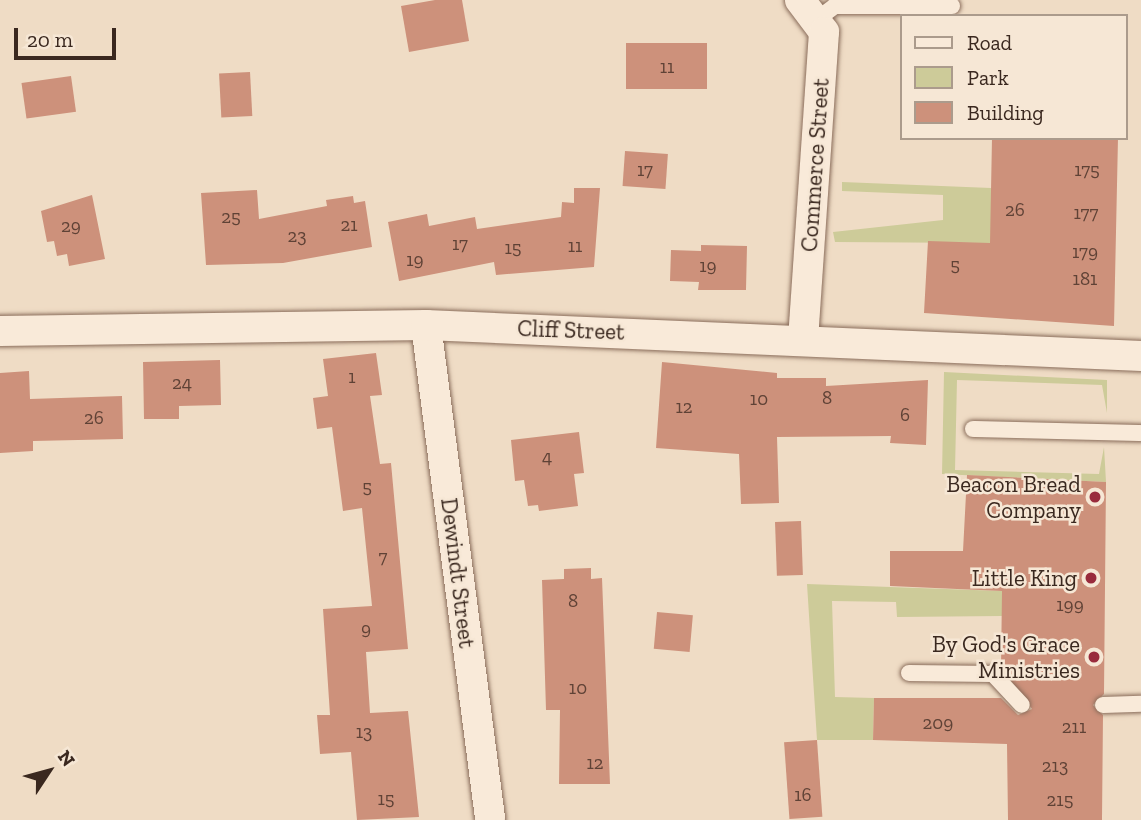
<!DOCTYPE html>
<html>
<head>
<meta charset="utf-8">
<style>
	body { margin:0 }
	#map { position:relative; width:1141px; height:820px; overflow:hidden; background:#efdcc5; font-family:"Zilla Slab",serif }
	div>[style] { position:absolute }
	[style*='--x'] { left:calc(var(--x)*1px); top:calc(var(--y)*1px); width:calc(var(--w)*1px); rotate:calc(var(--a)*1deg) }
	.green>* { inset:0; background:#cdcb99 }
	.building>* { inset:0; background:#cd917b; transform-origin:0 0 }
	.roads { filter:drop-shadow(0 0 2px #8a6d5b) drop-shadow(0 0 2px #8a6d5b) }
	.lane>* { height:16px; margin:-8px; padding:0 8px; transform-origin:8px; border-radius:8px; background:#f9ead9 }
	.street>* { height:30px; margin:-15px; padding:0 15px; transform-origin:15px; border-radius:15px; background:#f9ead9 }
	.dots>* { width:19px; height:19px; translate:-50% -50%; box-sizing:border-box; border:4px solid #f6e7d5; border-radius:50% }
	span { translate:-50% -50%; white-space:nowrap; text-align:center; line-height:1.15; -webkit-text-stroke:5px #f6e7d5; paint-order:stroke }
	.number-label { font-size:19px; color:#5f4236 }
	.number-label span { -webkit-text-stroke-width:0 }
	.street-label { font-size:23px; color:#3a281f }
	.poi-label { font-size:23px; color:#3a281f }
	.right { translate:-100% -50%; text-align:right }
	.legend { position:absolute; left:900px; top:14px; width:228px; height:126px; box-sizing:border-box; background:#f6e7d5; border:2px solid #ab9b8c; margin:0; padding:9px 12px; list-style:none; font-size:21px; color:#3a281f }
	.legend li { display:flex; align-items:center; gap:14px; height:35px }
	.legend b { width:35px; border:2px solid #ab9b8c }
	.north { position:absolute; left:14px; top:736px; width:70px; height:70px; -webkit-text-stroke:5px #f6e7d5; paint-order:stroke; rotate:54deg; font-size:19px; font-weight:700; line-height:28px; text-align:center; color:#3a281f }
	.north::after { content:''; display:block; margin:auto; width:24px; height:32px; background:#3a281f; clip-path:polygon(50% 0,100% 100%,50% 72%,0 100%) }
	.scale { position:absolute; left:14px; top:28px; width:102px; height:32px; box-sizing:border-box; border:4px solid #3a281f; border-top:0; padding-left:9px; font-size:21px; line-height:24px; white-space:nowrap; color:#3a281f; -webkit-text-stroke:5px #f6e7d5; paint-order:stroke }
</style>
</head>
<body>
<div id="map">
	<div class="green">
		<div style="clip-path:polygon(842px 182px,991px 188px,1035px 268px,984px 243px,835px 242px,833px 232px,943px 220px,943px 195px,842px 191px)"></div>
		<div style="clip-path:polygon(944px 372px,1107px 380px,1107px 413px,1102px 385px,957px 380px,955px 470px,1099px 474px,1104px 447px,1106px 482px,942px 474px)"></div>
		<div style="clip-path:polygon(807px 584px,1002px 591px,1002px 616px,897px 617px,896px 602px,832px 601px,835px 697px,874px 698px,873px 740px,817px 740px)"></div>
	</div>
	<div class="building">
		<div style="clip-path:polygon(435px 0,462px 0,469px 41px,409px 52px,401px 6px)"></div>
		<div style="left:707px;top:43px;width:46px;height:81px;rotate:90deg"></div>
		<div style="left:250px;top:72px;width:44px;height:31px;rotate:87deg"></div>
		<div style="left:71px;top:76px;width:36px;height:50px;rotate:82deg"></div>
		<div style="clip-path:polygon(992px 138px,1118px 138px,1114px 326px,924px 313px,928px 241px,990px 243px)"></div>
		<div style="left:625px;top:151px;width:43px;height:35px;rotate:4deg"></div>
		<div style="clip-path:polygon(574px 188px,600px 188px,594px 267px,496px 275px,494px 262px,399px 281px,388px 222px,427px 214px,429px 226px,475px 217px,477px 229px,561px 217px,562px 202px,574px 203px)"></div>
		<div style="clip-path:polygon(257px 190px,259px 219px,327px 206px,326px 200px,353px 196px,354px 203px,365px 201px,372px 247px,283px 263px,206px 265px,201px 193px)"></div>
		<div style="clip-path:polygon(92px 195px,105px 259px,69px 266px,67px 254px,57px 256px,54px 241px,47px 242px,41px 211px)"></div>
		<div style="clip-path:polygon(701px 245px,747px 246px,746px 290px,698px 290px,699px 282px,670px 281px,671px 250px,701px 251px)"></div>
		<div style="clip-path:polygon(376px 353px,382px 395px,370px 396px,380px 464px,391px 463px,408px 649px,366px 652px,370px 713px,408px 711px,419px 817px,357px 820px,351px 752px,320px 754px,317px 715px,330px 715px,323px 609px,372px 606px,362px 508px,343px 511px,332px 427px,317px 429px,313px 398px,328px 396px,323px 359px)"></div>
		<div style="clip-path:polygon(220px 360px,221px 405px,179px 406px,179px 419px,144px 419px,143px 362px)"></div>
		<div style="clip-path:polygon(662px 362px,777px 373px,777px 378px,826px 378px,826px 386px,928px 380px,926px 445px,890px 443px,891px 436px,777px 437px,779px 503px,741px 504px,739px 454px,656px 448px)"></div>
		<div style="clip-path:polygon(29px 371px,30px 399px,122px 396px,123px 439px,33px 441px,33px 451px,0 453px,0 373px)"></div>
		<div style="clip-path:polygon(579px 432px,584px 473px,574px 474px,578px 506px,539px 511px,538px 505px,528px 506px,524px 480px,515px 481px,511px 440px)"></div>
		<div style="clip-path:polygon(967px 475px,1106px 482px,1104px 694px,1093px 705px,1103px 715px,1102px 820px,1008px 820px,1007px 744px,873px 740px,874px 698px,1001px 698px,1018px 715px,1032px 709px,1001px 667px,1002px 591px,890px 586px,890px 551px,963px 551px)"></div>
		<div style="left:801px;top:521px;width:54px;height:26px;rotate:88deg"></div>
		<div style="clip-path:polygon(591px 568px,591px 579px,602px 578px,610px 784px,559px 784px,560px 710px,546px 710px,542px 580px,564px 579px,564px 569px)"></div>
		<div style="left:657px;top:612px;width:36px;height:37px;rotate:5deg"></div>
		<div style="left:817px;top:740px;width:77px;height:33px;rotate:86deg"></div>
	</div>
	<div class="roads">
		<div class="lane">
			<div style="--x:815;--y:21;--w:25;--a:-37"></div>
			<div style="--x:835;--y:6;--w:117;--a:0"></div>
			<div style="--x:973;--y:429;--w:168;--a:1.4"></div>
			<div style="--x:909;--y:673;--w:84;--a:0.7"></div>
			<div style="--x:993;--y:674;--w:42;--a:46.9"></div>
			<div style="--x:1103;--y:705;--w:38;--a:-2"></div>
		</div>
		<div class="street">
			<div style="--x:800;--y:0;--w:40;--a:53"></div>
			<div style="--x:824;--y:32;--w:308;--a:93.9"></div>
			<div style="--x:426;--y:325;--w:499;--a:82.6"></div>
			<div style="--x:0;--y:331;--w:426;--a:-0.8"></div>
			<div style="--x:426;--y:325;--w:716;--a:2.48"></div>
		</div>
	</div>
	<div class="dots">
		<div style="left:1095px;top:497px;background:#992b3c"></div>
		<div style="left:1091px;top:578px;background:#992b3c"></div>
		<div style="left:1094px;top:657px;background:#992b3c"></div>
	</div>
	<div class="number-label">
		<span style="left:667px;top:67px">11</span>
		<span style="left:645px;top:170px">17</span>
		<span style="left:1087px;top:170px">175</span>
		<span style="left:1015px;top:210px">26</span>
		<span style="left:1086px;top:213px">177</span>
		<span style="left:231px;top:217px">25</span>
		<span style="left:349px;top:225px">21</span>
		<span style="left:71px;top:226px">29</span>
		<span style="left:297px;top:236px">23</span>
		<span style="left:460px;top:244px">17</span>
		<span style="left:575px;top:246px">11</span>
		<span style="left:513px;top:248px">15</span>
		<span style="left:1085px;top:252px">179</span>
		<span style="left:415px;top:260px">19</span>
		<span style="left:955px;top:265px">5</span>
		<span style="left:708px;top:266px">19</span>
		<span style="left:1085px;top:279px">181</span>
		<span style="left:352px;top:377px">1</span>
		<span style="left:182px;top:383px">24</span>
		<span style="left:827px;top:398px">8</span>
		<span style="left:759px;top:399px">10</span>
		<span style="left:684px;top:407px">12</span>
		<span style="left:905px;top:415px">6</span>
		<span style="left:94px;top:418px">26</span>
		<span style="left:547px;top:457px">4</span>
		<span style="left:367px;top:487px">5</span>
		<span style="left:383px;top:557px">7</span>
		<span style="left:573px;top:601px">8</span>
		<span style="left:1070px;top:605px">199</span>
		<span style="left:366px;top:629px">9</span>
		<span style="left:578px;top:688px">10</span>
		<span style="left:938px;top:723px">209</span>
		<span style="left:1074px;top:727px">211</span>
		<span style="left:364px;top:732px">13</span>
		<span style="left:595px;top:763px">12</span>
		<span style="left:1055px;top:766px">213</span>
		<span style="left:803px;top:795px">16</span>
		<span style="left:386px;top:799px">15</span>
		<span style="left:1060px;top:800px">215</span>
	</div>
	<div class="street-label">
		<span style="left:815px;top:165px;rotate:-86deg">Commerce Street</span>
		<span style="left:571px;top:330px;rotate:2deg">Cliff Street</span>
		<span style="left:458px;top:573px;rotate:83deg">Dewindt Street</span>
	</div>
	<div class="poi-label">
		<span class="right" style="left:1081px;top:497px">Beacon Bread<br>Company</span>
		<span class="right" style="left:1077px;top:578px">Little King</span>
		<span class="right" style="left:1080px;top:657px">By God's Grace<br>Ministries</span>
	</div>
	<ul class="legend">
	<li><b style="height:9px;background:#f9ead9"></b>Road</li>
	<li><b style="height:19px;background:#cdcb99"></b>Park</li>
	<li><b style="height:19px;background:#cd917b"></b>Building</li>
	</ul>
	<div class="north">N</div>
	<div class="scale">20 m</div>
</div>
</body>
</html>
